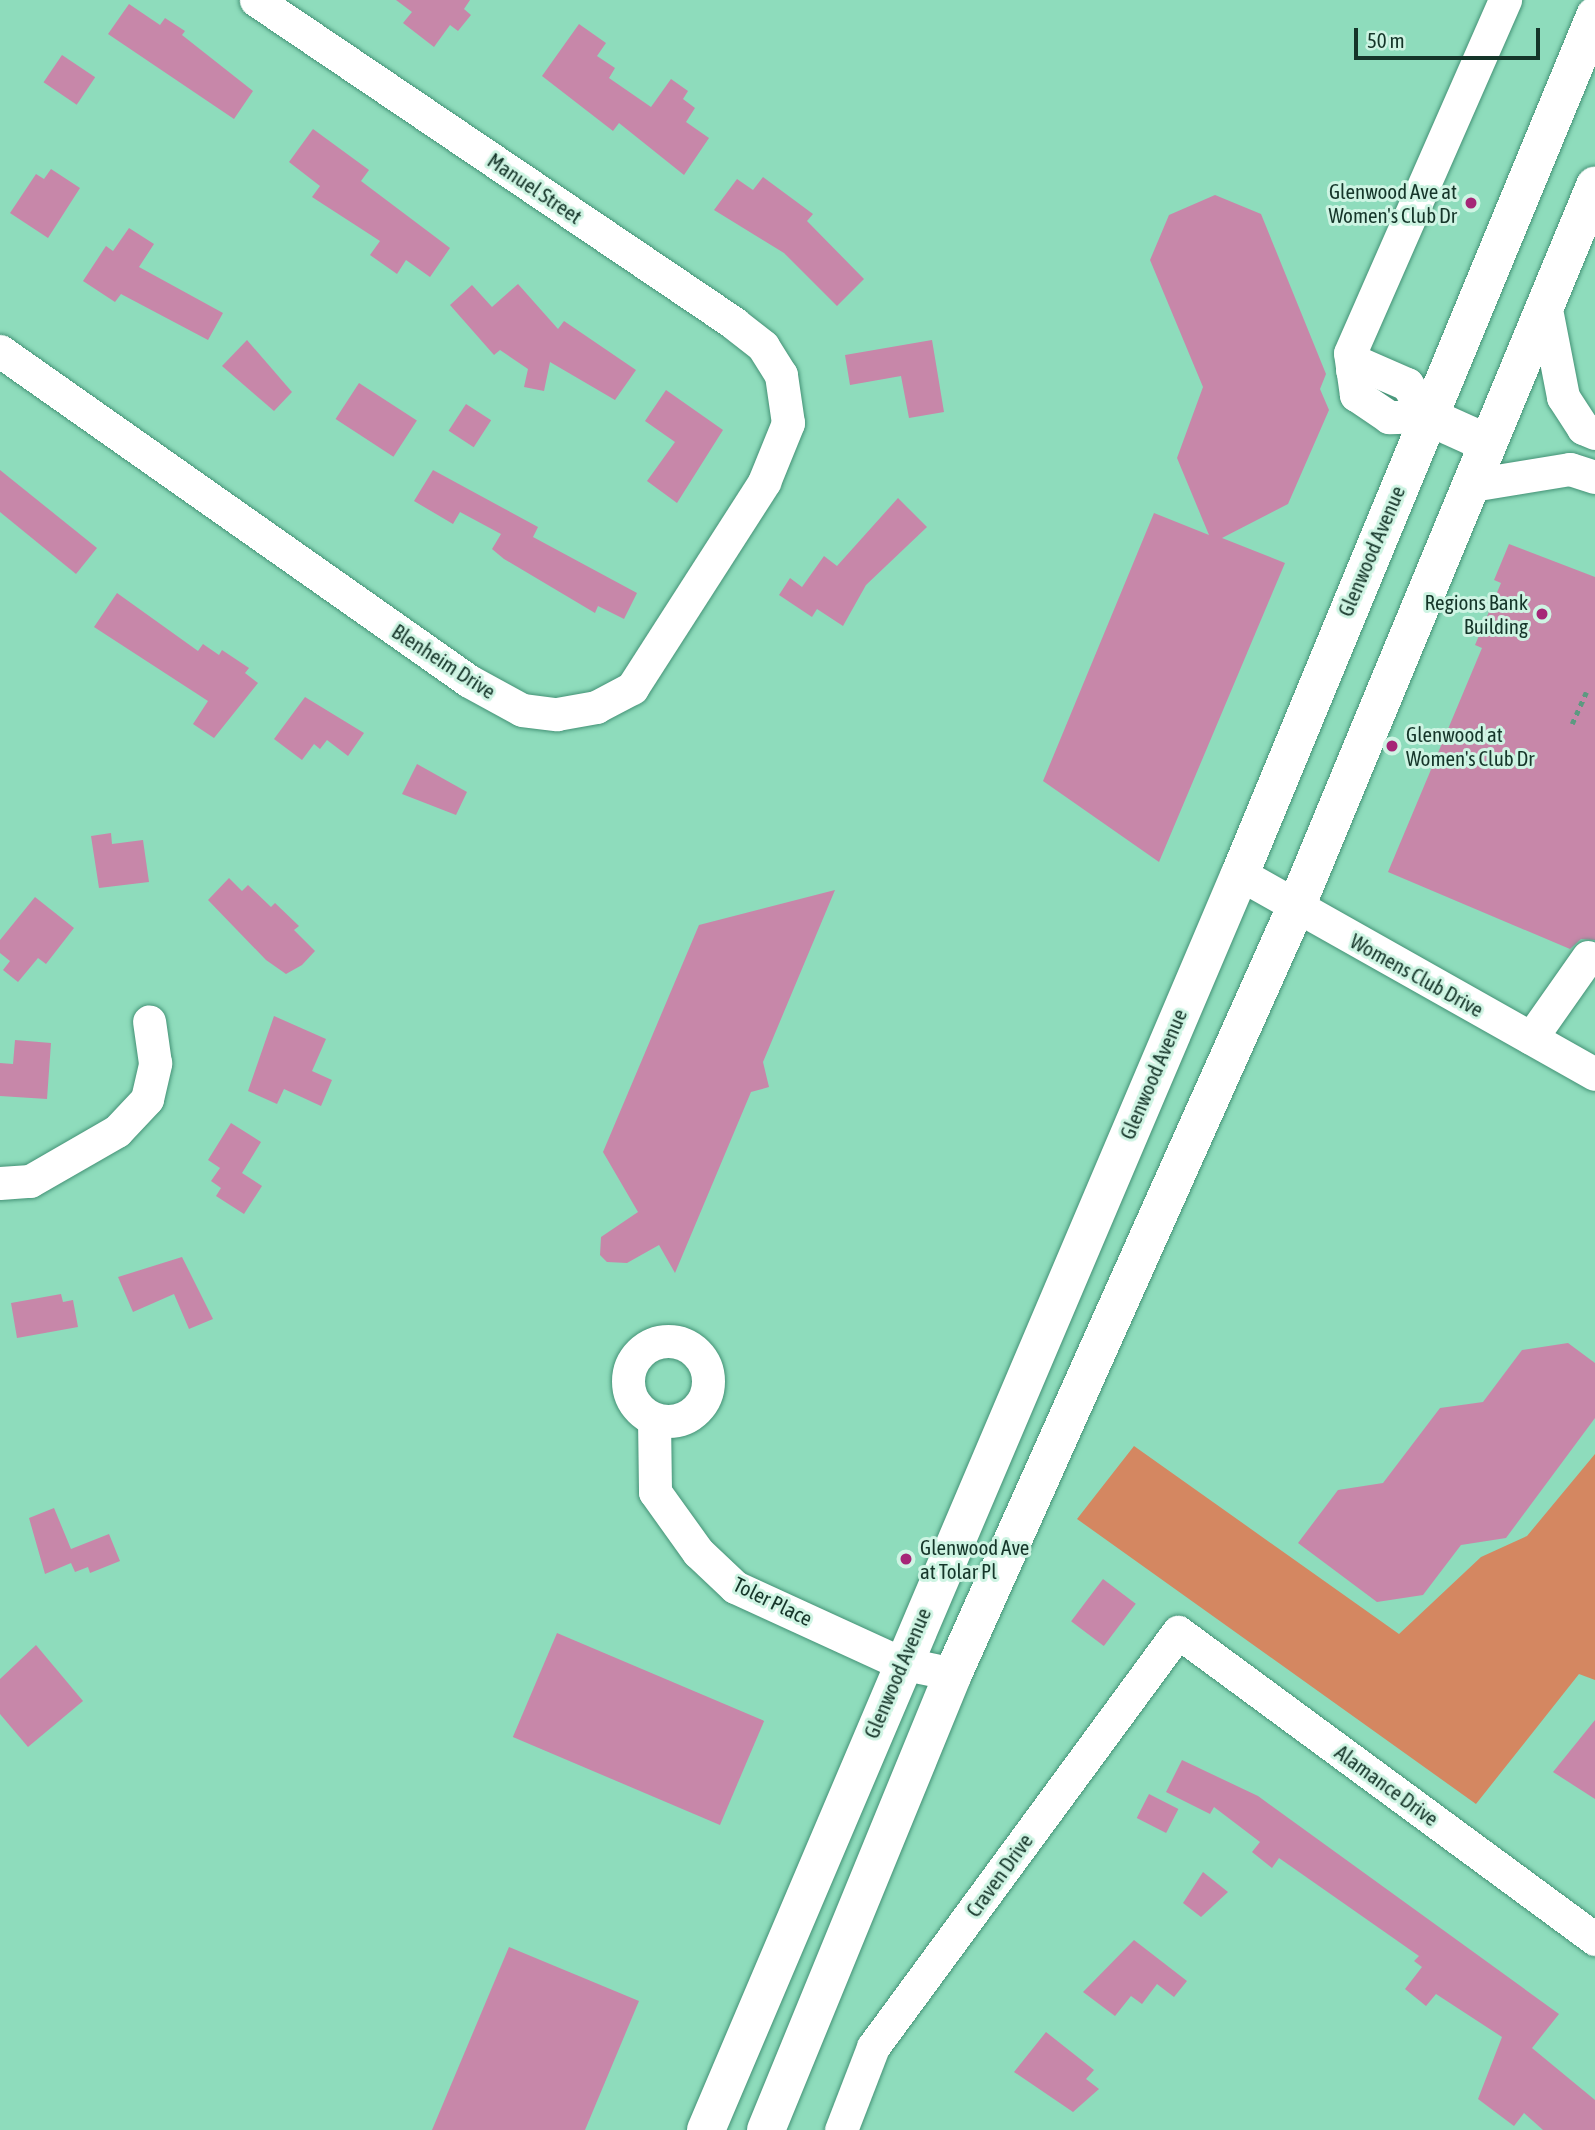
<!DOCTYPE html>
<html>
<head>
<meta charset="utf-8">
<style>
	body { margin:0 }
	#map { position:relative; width:1595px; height:2130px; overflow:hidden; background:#8edcbc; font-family:"Asap Condensed",sans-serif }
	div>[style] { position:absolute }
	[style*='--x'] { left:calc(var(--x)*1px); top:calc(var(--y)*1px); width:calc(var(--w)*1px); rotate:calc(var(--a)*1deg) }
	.green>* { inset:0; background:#d48761 }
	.building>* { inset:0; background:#c787a9; transform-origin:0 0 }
	.path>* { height:4.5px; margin-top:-2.25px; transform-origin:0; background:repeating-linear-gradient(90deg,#5d9981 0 5px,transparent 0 10px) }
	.roads { filter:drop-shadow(0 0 2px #449276) drop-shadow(0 0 2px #449276) }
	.minor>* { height:33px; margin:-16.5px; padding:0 16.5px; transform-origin:16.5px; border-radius:16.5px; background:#fff }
	.minor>.ring { margin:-16.5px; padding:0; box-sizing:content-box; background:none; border:33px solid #fff; border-radius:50% }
	.major>* { height:38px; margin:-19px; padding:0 19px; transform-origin:19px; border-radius:19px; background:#fff }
	.dots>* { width:19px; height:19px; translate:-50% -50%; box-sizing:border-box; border:4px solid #cef4e3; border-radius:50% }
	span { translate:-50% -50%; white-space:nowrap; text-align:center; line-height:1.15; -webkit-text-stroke:6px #cef4e3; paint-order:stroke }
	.street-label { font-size:21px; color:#153529 }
	.poi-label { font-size:21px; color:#153529 }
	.right { translate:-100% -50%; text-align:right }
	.left { translate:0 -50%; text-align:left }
	.scale { position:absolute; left:1354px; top:28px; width:186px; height:32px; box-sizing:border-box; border:4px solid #153529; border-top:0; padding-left:9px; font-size:21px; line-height:24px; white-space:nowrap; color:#153529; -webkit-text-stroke:5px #cef4e3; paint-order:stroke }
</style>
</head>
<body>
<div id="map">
	<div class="green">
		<div style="clip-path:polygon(1134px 1446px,1399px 1634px,1481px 1557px,1527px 1536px,1595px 1454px,1595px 1680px,1579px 1674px,1476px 1804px,1077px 1519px)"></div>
	</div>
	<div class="building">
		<div style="clip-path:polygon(396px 0,470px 0,464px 9px,471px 15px,458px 31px,450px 25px,434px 47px,403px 23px,412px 12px)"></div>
		<div style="clip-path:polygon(129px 4px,160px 25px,165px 18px,185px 31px,182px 35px,253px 91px,234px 119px,108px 34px)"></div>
		<div style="clip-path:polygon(579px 24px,606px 43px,597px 56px,615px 68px,609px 78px,651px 107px,671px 79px,688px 91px,683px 99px,695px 108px,686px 122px,709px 138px,684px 175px,619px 123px,613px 131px,542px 76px)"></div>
		<div style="left:62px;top:55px;width:40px;height:33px;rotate:34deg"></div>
		<div style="clip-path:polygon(313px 129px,369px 170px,361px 181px,450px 248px,430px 277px,406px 260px,397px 274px,370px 255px,380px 241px,312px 197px,320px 186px,289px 162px)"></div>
		<div style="clip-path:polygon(51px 169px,80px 188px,48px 238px,10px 213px,36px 174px,44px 179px)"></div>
		<div style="clip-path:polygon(763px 177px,813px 214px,807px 221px,864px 279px,837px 306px,784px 253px,714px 210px,737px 179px,753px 190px)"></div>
		<div style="clip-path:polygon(1215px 195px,1261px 214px,1326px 374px,1320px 389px,1329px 410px,1288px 504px,1222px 538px,1285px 563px,1159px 862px,1043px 781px,1154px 513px,1209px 535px,1177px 458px,1203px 387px,1150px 260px,1169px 215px)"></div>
		<div style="clip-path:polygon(129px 228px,154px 244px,139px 267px,223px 313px,208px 340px,121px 294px,115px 302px,83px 281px,106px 246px,113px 251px)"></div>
		<div style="clip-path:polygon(518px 284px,558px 329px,564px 321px,636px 370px,615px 400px,550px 362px,544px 391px,524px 387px,528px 369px,500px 350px,494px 355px,450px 305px,472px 285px,492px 307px)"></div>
		<div style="clip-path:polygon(247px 340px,292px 392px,274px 411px,222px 366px)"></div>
		<div style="clip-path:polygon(932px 340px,944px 412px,909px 418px,901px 376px,850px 385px,845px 355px)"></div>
		<div style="left:359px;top:383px;width:69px;height:43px;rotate:33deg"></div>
		<div style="clip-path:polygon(666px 390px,723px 430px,677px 503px,647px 481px,675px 442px,645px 421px)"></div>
		<div style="left:466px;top:404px;width:30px;height:32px;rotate:33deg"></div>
		<div style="clip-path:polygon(0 470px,97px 548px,76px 574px,0 512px)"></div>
		<div style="clip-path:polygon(433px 470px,538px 527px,533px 537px,637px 593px,624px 619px,598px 606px,595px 613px,504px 559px,492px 549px,501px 534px,460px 512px,453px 524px,414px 501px)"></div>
		<div style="clip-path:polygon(898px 498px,927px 527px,866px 585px,843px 626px,817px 609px,812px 617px,779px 595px,790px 578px,802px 587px,824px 556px,837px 566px)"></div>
		<div style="clip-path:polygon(1509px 544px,1595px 577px,1595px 940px,1581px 939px,1570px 949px,1388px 872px,1482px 648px,1475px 645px,1501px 583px,1494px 580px)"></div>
		<div style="clip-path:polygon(117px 593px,198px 651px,203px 644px,219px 655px,222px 650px,249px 668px,245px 673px,258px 683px,214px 738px,193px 724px,208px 701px,94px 627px)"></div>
		<div style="clip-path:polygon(305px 697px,364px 733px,348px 756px,327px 740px,320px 749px,314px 744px,302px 760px,274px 739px)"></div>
		<div style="clip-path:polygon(417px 764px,467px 792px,456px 815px,402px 794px)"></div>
		<div style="clip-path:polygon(111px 833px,112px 844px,143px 840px,149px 882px,99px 888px,91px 836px)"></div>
		<div style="clip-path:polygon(229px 878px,242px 891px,248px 885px,271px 907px,275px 903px,299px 926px,294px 930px,315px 951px,302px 965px,286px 974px,266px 960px,208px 900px)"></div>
		<div style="clip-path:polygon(835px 890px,763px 1062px,769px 1087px,751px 1092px,675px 1273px,659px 1245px,627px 1263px,607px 1262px,600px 1255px,601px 1237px,638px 1212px,603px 1152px,699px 925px)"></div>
		<div style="clip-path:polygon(35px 897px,74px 928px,46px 964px,38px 958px,18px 982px,3px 970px,10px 961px,0 953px,0 940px)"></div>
		<div style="clip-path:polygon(274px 1016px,326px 1039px,312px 1071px,332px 1080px,321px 1106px,284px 1089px,277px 1104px,248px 1091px)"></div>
		<div style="clip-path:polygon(15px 1040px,51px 1043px,47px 1099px,0 1096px,0 1063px,13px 1064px)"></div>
		<div style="clip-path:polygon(231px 1123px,261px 1142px,242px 1173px,262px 1186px,244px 1214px,216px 1196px,221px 1188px,211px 1181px,220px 1168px,208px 1160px)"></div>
		<div style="clip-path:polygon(182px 1257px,213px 1319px,189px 1329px,174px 1294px,133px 1312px,118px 1277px)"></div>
		<div style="clip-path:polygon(61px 1294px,63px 1302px,73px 1300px,78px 1327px,17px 1338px,11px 1303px)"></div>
		<div style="clip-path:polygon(1568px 1343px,1595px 1363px,1595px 1418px,1506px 1538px,1461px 1545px,1423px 1595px,1377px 1602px,1298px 1543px,1338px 1490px,1383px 1483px,1440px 1408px,1483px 1402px,1522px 1350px)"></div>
		<div style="clip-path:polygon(54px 1508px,71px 1549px,109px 1534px,120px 1561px,90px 1573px,88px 1567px,75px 1572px,71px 1563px,45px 1574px,29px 1518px)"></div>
		<div style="left:1103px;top:1579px;width:41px;height:53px;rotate:37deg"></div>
		<div style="left:557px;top:1633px;width:225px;height:113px;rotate:23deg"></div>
		<div style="clip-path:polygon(36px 1645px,83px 1701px,28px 1747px,0 1714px,0 1679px)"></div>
		<div style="clip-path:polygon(1595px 1720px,1595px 1799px,1553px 1772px)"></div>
		<div style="clip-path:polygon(1182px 1760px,1258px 1796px,1559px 2014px,1532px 2048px,1595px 2100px,1595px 2130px,1543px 2130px,1524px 2113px,1514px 2126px,1478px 2099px,1502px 2037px,1436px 1994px,1426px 2006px,1405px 1989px,1422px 1967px,1414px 1961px,1419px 1956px,1279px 1858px,1272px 1868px,1252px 1852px,1260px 1842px,1214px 1807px,1210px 1814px,1166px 1792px)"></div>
		<div style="left:1149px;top:1794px;width:33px;height:27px;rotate:27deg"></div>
		<div style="clip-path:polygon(1203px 1872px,1228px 1892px,1201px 1917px,1183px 1903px)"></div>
		<div style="clip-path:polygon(1134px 1940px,1187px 1981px,1174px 1997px,1157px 1984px,1142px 2004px,1131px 1996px,1115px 2016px,1083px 1992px)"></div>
		<div style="clip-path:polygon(509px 1947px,639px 2001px,585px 2130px,432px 2130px)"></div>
		<div style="clip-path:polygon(1046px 2032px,1094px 2070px,1086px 2079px,1099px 2089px,1073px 2112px,1014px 2072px)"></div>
	</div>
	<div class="path">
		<div style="--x:1572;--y:724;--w:35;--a:-66"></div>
	</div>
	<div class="roads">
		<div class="minor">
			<div style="--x:1545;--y:304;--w:95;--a:79"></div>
			<div style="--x:1563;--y:397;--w:37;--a:57"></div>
			<div style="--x:1583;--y:428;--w:13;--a:23"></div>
			<div style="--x:0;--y:351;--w:573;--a:35.13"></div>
			<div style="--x:469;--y:681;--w:60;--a:28.7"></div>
			<div style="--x:522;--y:710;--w:35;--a:7"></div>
			<div style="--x:557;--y:714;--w:40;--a:-10"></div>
			<div style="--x:596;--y:707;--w:41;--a:-27.8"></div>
			<div style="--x:632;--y:688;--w:245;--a:-57.3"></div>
			<div style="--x:764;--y:482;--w:64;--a:-67.9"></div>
			<div style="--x:788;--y:423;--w:49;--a:-98.3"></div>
			<div style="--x:781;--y:375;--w:34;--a:-122"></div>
			<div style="--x:763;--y:346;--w:37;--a:-142"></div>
			<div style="--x:734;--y:323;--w:577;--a:-145.95"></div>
			<div style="--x:1352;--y:370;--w:12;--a:-24"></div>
			<div style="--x:1363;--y:365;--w:48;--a:23.4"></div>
			<div style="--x:1407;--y:384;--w:38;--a:58"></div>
			<div style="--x:1427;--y:416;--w:38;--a:178"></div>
			<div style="--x:1389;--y:417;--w:40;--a:-146"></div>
			<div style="--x:1356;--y:395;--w:42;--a:-98.1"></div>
			<div style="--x:1350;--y:353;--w:386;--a:-66.3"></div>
			<div style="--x:1472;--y:485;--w:99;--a:-9.3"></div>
			<div style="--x:1570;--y:469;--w:26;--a:18"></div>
			<div style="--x:1240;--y:874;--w:407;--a:29.4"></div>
			<div style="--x:1531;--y:1038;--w:99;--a:-54.9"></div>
			<div style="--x:0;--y:1183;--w:30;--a:-4"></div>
			<div style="--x:30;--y:1181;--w:100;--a:-29.9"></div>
			<div style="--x:117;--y:1131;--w:44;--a:-46.8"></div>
			<div style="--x:147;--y:1099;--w:37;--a:-77"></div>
			<div style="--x:155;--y:1063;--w:42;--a:-98.1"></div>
			<div class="ring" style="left:628px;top:1341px;width:47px;height:47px"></div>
			<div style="--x:654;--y:1419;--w:73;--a:89.2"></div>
			<div style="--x:655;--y:1492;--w:74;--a:54.4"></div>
			<div style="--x:698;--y:1552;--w:51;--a:43.4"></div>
			<div style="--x:735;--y:1587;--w:183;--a:24.6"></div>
			<div style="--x:901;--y:1663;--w:53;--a:11.9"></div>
			<div style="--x:841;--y:2130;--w:89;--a:-68.9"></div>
			<div style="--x:873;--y:2047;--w:515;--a:-53.69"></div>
			<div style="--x:1178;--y:1632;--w:518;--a:36.36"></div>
		</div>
		<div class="major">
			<div style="--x:1427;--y:416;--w:66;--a:24.2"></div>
			<div style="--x:706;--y:2130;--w:1365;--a:-66.97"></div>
			<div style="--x:1240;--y:874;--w:929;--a:-67.52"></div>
			<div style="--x:766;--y:2130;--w:493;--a:-67.7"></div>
			<div style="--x:953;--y:1674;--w:840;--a:-65.91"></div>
			<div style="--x:1296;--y:907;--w:781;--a:-67.48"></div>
		</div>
	</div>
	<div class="dots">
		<div style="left:1471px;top:203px;background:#a62677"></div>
		<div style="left:1542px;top:614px;background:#a62677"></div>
		<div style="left:1392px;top:746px;background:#a62677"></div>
		<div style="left:906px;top:1559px;background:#a62677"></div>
	</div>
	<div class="street-label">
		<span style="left:535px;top:188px;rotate:34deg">Manuel Street</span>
		<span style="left:1371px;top:551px;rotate:-67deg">Glenwood Avenue</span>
		<span style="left:444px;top:661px;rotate:33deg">Blenheim Drive</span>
		<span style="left:1417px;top:975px;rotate:29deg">Womens Club Drive</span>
		<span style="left:1153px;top:1074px;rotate:-67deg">Glenwood Avenue</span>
		<span style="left:773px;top:1601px;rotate:26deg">Toler Place</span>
		<span style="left:897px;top:1673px;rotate:-67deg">Glenwood Avenue</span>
		<span style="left:1387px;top:1785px;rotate:36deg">Alamance Drive</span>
		<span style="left:999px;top:1875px;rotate:-54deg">Craven Drive</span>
	</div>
	<div class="poi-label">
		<span class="right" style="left:1457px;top:203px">Glenwood Ave at<br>Women's Club Dr</span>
		<span class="right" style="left:1528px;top:614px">Regions Bank<br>Building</span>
		<span class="left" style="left:1406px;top:746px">Glenwood at<br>Women's Club Dr</span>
		<span class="left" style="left:920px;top:1559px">Glenwood Ave<br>at Tolar Pl</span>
	</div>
	<div class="scale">50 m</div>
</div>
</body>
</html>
